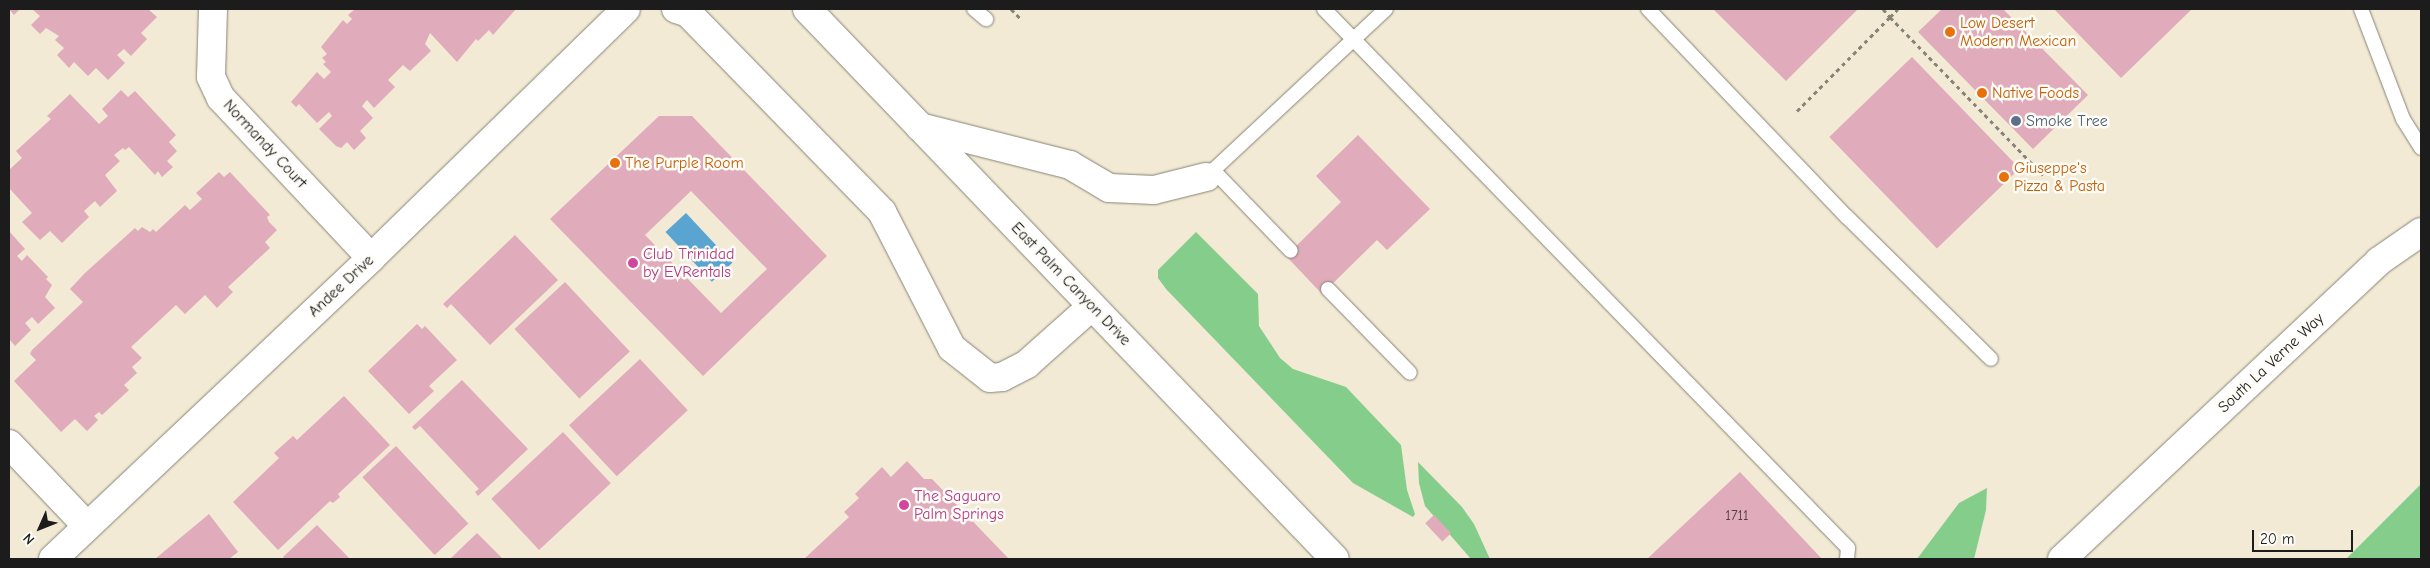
<!DOCTYPE html>
<html>
<head>
<meta charset="utf-8">
<style>
	body { margin:0 }
	#map { position:relative; width:2430px; height:568px; overflow:hidden; background:#f2ead4; font-family:"Comic Neue",sans-serif }
	div>[style] { position:absolute }
	[style*='--x'] { left:calc(var(--x)*1px); top:calc(var(--y)*1px); width:calc(var(--w)*1px); rotate:calc(var(--a)*1deg) }
	.green>* { inset:0; background:#84cd8a }
	.water>* { inset:0; background:#59a4d1; transform-origin:0 0 }
	.building>* { inset:0; background:#e0abba; transform-origin:0 0 }
	.path>* { height:3px; margin-top:-1.5px; transform-origin:0; background:repeating-linear-gradient(90deg,#878378 0 4px,transparent 0 8px) }
	.roads { filter:drop-shadow(0 0 1px #878378) drop-shadow(0 0 1px #878378) }
	.service>* { height:14px; margin:-7px; padding:0 7px; transform-origin:7px; border-radius:7px; background:#fff }
	.minor>* { height:28px; margin:-14px; padding:0 14px; transform-origin:14px; border-radius:14px; background:#fff }
	.tertiary>* { height:28px; margin:-14px; padding:0 14px; transform-origin:14px; border-radius:14px; background:#fff }
	.primary>* { height:28px; margin:-14px; padding:0 14px; transform-origin:14px; border-radius:14px; background:#fff }
	.dots>* { width:14px; height:14px; translate:-50% -50%; box-sizing:border-box; border:2px solid #fdfcf7; border-radius:50% }
	span { translate:-50% -50%; white-space:nowrap; text-align:center; line-height:1.15; -webkit-text-stroke:5px #fdfcf7; paint-order:stroke }
	.number-label { font-size:14px; color:#4d4044 }
	.number-label span { -webkit-text-stroke-width:0 }
	.food-label { font-size:16px; color:#c56008 }
	.left { translate:0 -50%; text-align:left }
	.service-label { font-size:16px; color:#4e5e75 }
	.street-label { font-size:16px; color:#1c1c1c }
	.hotel-label { font-size:16px; color:#b23c85 }
	.frame { position:absolute; inset:0; border:10px solid #1c1c1c; pointer-events:none }
	.north { position:absolute; left:15px; top:503px; width:50px; height:50px; -webkit-text-stroke:4px #fdfcf7; paint-order:stroke; rotate:226deg; font-size:14px; font-weight:700; line-height:20px; text-align:center; color:#1c1c1c }
	.north::after { content:''; display:block; margin:auto; width:18px; height:22px; background:#1c1c1c; clip-path:polygon(50% 0,100% 100%,50% 72%,0 100%) }
	.scale { position:absolute; left:2252px; top:530px; width:101px; height:22px; box-sizing:border-box; border:2px solid #1c1c1c; border-top:0; padding-left:6px; font-size:15px; line-height:18px; white-space:nowrap; color:#1c1c1c; -webkit-text-stroke:4px #fdfcf7; paint-order:stroke }
</style>
</head>
<body>
<div id="map">
	<div class="green">
		<div style="clip-path:polygon(1196px 232px,1258px 294px,1259px 326px,1280px 358px,1293px 369px,1346px 387px,1401px 445px,1407px 490px,1415px 514px,1413px 517px,1353px 483px,1166px 289px,1158px 278px,1158px 270px)"></div>
		<div style="clip-path:polygon(1418px 462px,1462px 507px,1474px 524px,1490px 559px,1471px 559px,1425px 506px,1419px 483px)"></div>
		<div style="clip-path:polygon(2421px 484px,2421px 559px,2346px 559px)"></div>
		<div style="clip-path:polygon(1987px 488px,1986px 510px,1974px 559px,1917px 559px,1959px 503px)"></div>
	</div>
	<div class="water">
		<div style="left:686px;top:213px;width:68px;height:28px;rotate:47deg"></div>
	</div>
	<div class="building">
		<div style="clip-path:polygon(9px 9px,20px 9px,14px 15px)"></div>
		<div style="clip-path:polygon(32px 9px,148px 9px,157px 17px,141px 33px,147px 39px,131px 56px,124px 49px,117px 55px,125px 63px,108px 80px,96px 68px,88px 76px,74px 62px,69px 68px,57px 55px,64px 48px,55px 40px,59px 36px,46px 28px,40px 34px,31px 25px,40px 16px)"></div>
		<div style="clip-path:polygon(355px 9px,516px 9px,493px 35px,489px 30px,478px 41px,476px 39px,457px 62px,430px 33px,425px 44px,431px 51px,410px 71px,403px 65px,388px 80px,395px 87px,374px 108px,367px 100px,362px 106px,373px 118px,360px 131px,366px 138px,354px 150px,347px 142px,341px 148px,336px 146px,319px 129px,332px 116px,329px 112px,317px 123px,299px 104px,296px 107px,291px 102px,317px 72px,324px 79px,331px 72px,323px 64px,326px 62px,322px 58px,327px 54px,321px 47px,343px 20px,347px 24px,352px 19px,348px 15px)"></div>
		<div style="clip-path:polygon(1713px 9px,1858px 9px,1786px 81px)"></div>
		<div style="clip-path:polygon(1942px 9px,2003px 9px,2088px 95px,2033px 149px,1918px 32px)"></div>
		<div style="clip-path:polygon(2054px 9px,2192px 9px,2121px 78px)"></div>
		<div style="left:1912px;top:57px;width:155px;height:115px;rotate:46deg"></div>
		<div style="clip-path:polygon(121px 90px,128px 97px,135px 91px,176px 135px,169px 142px,177px 151px,167px 161px,173px 167px,162px 177px,158px 171px,155px 175px,129px 147px,125px 150px,123px 148px,114px 155px,120px 161px,105px 175px,117px 191px,100px 207px,95px 201px,84px 211px,89px 217px,62px 243px,50px 231px,40px 240px,22px 222px,32px 213px,9px 188px,9px 170px,22px 158px,16px 151px,51px 119px,47px 116px,70px 94px,99px 124px,108px 116px,102px 109px)"></div>
		<div style="clip-path:polygon(evenodd,659px 116px,692px 116px,827px 256px,703px 376px,550px 219px,659px 116px,691px 191px,767px 269px,721px 313px,645px 235px,691px 191px)"></div>
		<div style="clip-path:polygon(1358px 135px,1430px 209px,1387px 250px,1377px 240px,1322px 294px,1286px 256px,1341px 202px,1316px 176px)"></div>
		<div style="clip-path:polygon(219px 172px,224px 177px,230px 172px,270px 215px,267px 217px,269px 222px,277px 230px,265px 242px,270px 248px,228px 287px,233px 292px,217px 308px,205px 295px,185px 314px,176px 305px,131px 347px,142px 358px,132px 367px,137px 373px,124px 385px,129px 390px,102px 415px,99px 412px,94px 416px,98px 420px,87px 431px,75px 419px,61px 432px,14px 381px,36px 360px,30px 354px,32px 350px,83px 302px,70px 289px,85px 273px,135px 228px,138px 231px,142px 227px,150px 232px,153px 229px,156px 232px,185px 205px,190px 210px,202px 199px,196px 193px)"></div>
		<div style="clip-path:polygon(9px 231px,25px 249px,17px 256px,22px 261px,27px 255px,48px 277px,46px 279px,52px 285px,45px 297px,55px 308px,38px 324px,32px 317px,25px 323px,31px 330px,15px 346px,9px 339px)"></div>
		<div style="clip-path:polygon(515px 235px,558px 280px,490px 345px,451px 304px,447px 308px,443px 304px)"></div>
		<div style="left:565px;top:282px;width:95px;height:69px;rotate:47deg"></div>
		<div style="clip-path:polygon(417px 324px,422px 329px,425px 326px,457px 360px,429px 386px,434px 391px,409px 414px,368px 371px)"></div>
		<div style="left:640px;top:359px;width:70px;height:97px;rotate:47deg"></div>
		<div style="clip-path:polygon(462px 380px,528px 449px,478px 496px,475px 492px,479px 489px,420px 426px,415px 430px,412px 427px)"></div>
		<div style="clip-path:polygon(344px 396px,390px 445px,338px 494px,340px 497px,333px 503px,330px 501px,278px 550px,233px 502px,279px 458px,274px 453px,293px 436px,297px 440px)"></div>
		<div style="left:563px;top:432px;width:70px;height:98px;rotate:47deg"></div>
		<div style="left:396px;top:446px;width:106px;height:46px;rotate:47deg"></div>
		<div style="clip-path:polygon(907px 461px,924px 479px,932px 479px,1009px 559px,804px 559px,849px 517px,844px 512px,859px 498px,855px 494px,882px 467px,891px 477px)"></div>
		<div style="clip-path:polygon(1740px 472px,1822px 559px,1647px 559px)"></div>
		<div style="clip-path:polygon(209px 514px,238px 552px,229px 559px,155px 559px)"></div>
		<div style="left:1434px;top:515px;width:25px;height:12px;rotate:47deg"></div>
		<div style="clip-path:polygon(317px 525px,350px 559px,285px 559px,283px 557px)"></div>
		<div style="clip-path:polygon(477px 533px,503px 559px,450px 559px)"></div>
	</div>
	<div class="path">
		<div style="--x:1011;--y:9;--w:13;--a:45"></div>
		<div style="--x:1883;--y:9;--w:11;--a:49"></div>
		<div style="--x:1890;--y:17;--w:11;--a:-45"></div>
		<div style="--x:1797;--y:111;--w:132;--a:-45.3"></div>
		<div style="--x:1890;--y:17;--w:223;--a:45.9"></div>
	</div>
	<div class="roads">
		<div class="service">
			<div style="--x:974;--y:9;--w:16;--a:40"></div>
			<div style="--x:1324;--y:9;--w:752;--a:45.81"></div>
			<div style="--x:1848;--y:548;--w:11;--a:95"></div>
			<div style="--x:1648;--y:9;--w:288;--a:46.3"></div>
			<div style="--x:1847;--y:217;--w:202;--a:44.6"></div>
			<div style="--x:2361;--y:9;--w:118;--a:69.1"></div>
			<div style="--x:2403;--y:119;--w:34;--a:58"></div>
			<div style="--x:1213;--y:170;--w:112;--a:46.1"></div>
			<div style="--x:1206;--y:177;--w:246;--a:-43"></div>
			<div style="--x:1328;--y:289;--w:117;--a:45.7"></div>
		</div>
		<div class="minor">
			<div style="--x:213;--y:9;--w:68;--a:91.7"></div>
			<div style="--x:211;--y:77;--w:23;--a:65"></div>
			<div style="--x:221;--y:98;--w:219;--a:46.8"></div>
			<div style="--x:676;--y:9;--w:13;--a:18"></div>
			<div style="--x:688;--y:13;--w:278;--a:45.7"></div>
			<div style="--x:882;--y:212;--w:153;--a:62.8"></div>
			<div style="--x:952;--y:348;--w:48;--a:38.3"></div>
			<div style="--x:990;--y:378;--w:12;--a:-5"></div>
			<div style="--x:1002;--y:377;--w:28;--a:-27"></div>
			<div style="--x:1027;--y:364;--w:87;--a:-41.7"></div>
			<div style="--x:9;--y:444;--w:113;--a:46.4"></div>
			<div style="--x:53;--y:559;--w:438;--a:-43.4"></div>
			<div style="--x:371;--y:258;--w:356;--a:-44.3"></div>
		</div>
		<div class="tertiary">
			<div style="--x:2062;--y:559;--w:435;--a:-43.2"></div>
			<div style="--x:2379;--y:261;--w:51;--a:-34.6"></div>
		</div>
		<div class="primary">
			<div style="--x:807;--y:9;--w:762;--a:46.17"></div>
			<div style="--x:920;--y:127;--w:155;--a:14.2"></div>
			<div style="--x:1070;--y:165;--w:45;--a:30.5"></div>
			<div style="--x:1109;--y:188;--w:45;--a:2.5"></div>
			<div style="--x:1154;--y:190;--w:54;--a:-14"></div>
		</div>
	</div>
	<div class="dots">
		<div style="left:1950px;top:32px;background:#e8710a"></div>
		<div style="left:1982px;top:93px;background:#e8710a"></div>
		<div style="left:2016px;top:121px;background:#5c6f8a"></div>
		<div style="left:615px;top:163px;background:#e8710a"></div>
		<div style="left:2004px;top:177px;background:#e8710a"></div>
		<div style="left:633px;top:263px;background:#d1479c"></div>
		<div style="left:904px;top:505px;background:#d1479c"></div>
	</div>
	<div class="number-label">
		<span style="left:1737px;top:516px">1711</span>
	</div>
	<div class="food-label">
		<span class="left" style="left:1960px;top:32px">Low Desert<br>Modern Mexican</span>
		<span class="left" style="left:1992px;top:93px">Native Foods</span>
		<span class="left" style="left:625px;top:163px">The Purple Room</span>
		<span class="left" style="left:2014px;top:177px">Giuseppe's<br>Pizza &amp; Pasta</span>
	</div>
	<div class="service-label">
		<span class="left" style="left:2026px;top:121px">Smoke Tree</span>
	</div>
	<div class="street-label">
		<span style="left:265px;top:144px;rotate:47deg">Normandy Court</span>
		<span style="left:1071px;top:284px;rotate:46deg">East Palm Canyon Drive</span>
		<span style="left:341px;top:286px;rotate:-43deg">Andee Drive</span>
		<span style="left:2271px;top:363px;rotate:-43deg">South La Verne Way</span>
	</div>
	<div class="hotel-label">
		<span class="left" style="left:643px;top:263px">Club Trinidad<br>by EVRentals</span>
		<span class="left" style="left:914px;top:505px">The Saguaro<br>Palm Springs</span>
	</div>
	<div class="frame"></div>
	<div class="north">N</div>
	<div class="scale">20 m</div>
</div>
</body>
</html>
